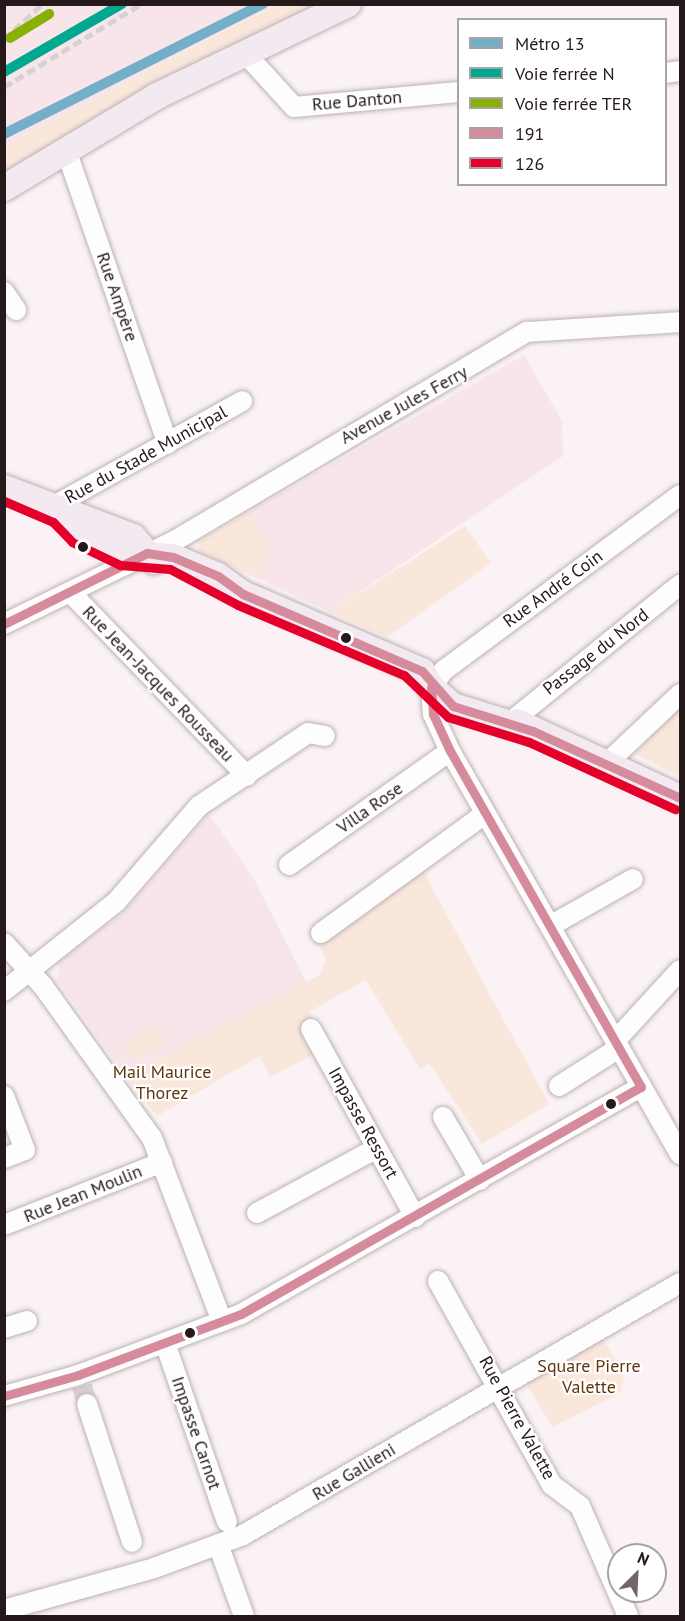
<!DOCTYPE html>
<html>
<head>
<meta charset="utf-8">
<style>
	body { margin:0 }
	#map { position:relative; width:685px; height:1621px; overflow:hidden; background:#faf2f4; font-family:"PT Sans",sans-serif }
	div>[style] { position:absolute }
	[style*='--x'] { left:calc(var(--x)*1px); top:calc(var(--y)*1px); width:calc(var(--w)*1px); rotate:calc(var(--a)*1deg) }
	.built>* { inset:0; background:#f7e5e9 }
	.green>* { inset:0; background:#fae7dc; transform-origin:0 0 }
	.minor-tunnel>* { height:20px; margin-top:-10px; transform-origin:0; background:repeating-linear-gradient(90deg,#dad1d4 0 20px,transparent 0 30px) }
	.roads { filter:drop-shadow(0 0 2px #bcb2b4) drop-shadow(0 0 2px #bcb2b4) }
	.minor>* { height:20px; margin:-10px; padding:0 10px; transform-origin:10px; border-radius:10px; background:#fefdfd }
	.major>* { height:26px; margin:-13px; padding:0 13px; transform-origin:13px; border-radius:13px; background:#f3eaf1 }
	.rail>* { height:4.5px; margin-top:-2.25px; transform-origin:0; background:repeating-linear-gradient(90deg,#d4d2d2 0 9px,transparent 0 13.5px) }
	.bus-1>* { height:9px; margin:-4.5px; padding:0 4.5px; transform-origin:4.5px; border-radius:4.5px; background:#d68b9d }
	.bus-2>* { height:9px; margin:-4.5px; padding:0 4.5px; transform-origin:4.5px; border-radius:4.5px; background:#e4002b }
	.rail-1>* { height:10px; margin:-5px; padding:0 5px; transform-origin:5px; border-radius:5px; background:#00a88f }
	.rail-2>* { height:10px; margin:-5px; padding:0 5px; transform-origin:5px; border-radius:5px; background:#88b104 }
	.metro-1>* { height:10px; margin:-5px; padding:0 5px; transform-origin:5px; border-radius:5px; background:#74aec8 }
	.dots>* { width:16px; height:16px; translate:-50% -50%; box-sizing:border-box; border:3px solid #fff; border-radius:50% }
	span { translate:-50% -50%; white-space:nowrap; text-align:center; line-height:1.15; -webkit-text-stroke:4.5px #fff; paint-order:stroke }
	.street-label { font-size:18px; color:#25191c }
	.park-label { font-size:18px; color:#61350b }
	.frame { position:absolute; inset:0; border:6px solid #25191c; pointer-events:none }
	.legend { position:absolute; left:457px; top:18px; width:210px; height:168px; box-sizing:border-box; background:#fff; border:2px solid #a8a3a4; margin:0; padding:8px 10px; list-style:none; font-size:18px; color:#25191c }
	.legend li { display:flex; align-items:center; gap:12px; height:30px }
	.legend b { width:30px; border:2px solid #a8a3a4 }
	.north { position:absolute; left:607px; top:1543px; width:60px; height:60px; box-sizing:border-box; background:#fff; border:2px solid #a8a3a4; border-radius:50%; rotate:24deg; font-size:16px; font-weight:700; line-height:24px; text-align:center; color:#25191c }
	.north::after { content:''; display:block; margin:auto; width:21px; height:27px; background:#706568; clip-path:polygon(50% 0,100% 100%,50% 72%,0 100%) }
</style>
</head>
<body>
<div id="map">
	<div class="built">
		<div style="clip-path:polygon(5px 5px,275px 5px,5px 145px)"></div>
		<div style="clip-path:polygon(524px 355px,562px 421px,563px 456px,330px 612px,257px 578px,270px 548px,248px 512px)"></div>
		<div style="clip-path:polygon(209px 814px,254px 879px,306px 982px,126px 1077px,57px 980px,60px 961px,123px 913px)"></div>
	</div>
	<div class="green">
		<div style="clip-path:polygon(275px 5px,329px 5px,5px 177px,5px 145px)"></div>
		<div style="clip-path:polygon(248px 512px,270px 548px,257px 578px,199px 552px,198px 541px)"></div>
		<div style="clip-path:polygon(465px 526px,491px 563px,387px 637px,330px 612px)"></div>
		<div style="clip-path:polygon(680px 707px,680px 777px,635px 754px)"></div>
		<div style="clip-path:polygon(421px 867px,549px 1104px,482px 1144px,429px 1063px,420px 1069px,366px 980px,309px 1012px,316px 1026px,304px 1033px,314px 1054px,270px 1077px,260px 1056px,157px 1116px,126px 1077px,319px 975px,326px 959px,313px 935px)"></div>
		<div style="left:155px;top:1025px;width:23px;height:34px;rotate:61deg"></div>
		<div style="clip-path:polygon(602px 1337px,624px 1376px,620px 1393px,552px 1427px,525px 1381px)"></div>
	</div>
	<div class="minor-tunnel">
		<div style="--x:82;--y:1386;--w:19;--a:74"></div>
	</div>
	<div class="roads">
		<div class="minor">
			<div style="--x:244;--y:52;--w:74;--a:47.7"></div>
			<div style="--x:294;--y:107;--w:165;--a:-5.2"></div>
			<div style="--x:666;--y:73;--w:14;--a:-8"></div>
			<div style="--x:66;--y:150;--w:311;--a:70.9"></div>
			<div style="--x:4;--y:292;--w:22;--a:56"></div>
			<div style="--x:680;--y:495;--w:294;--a:143.4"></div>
			<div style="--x:444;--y:670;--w:21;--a:127"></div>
			<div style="--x:431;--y:687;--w:27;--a:86"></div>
			<div style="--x:433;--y:714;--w:41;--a:65.3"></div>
			<div style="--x:450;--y:751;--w:464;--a:60.3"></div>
			<div style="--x:50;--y:508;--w:220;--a:-29.1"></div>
			<div style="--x:70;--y:592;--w:255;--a:46.1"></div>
			<div style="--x:4;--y:624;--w:191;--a:-26"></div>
			<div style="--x:176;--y:540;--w:408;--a:-30.7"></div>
			<div style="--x:527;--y:332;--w:153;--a:-3.7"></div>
			<div style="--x:513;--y:720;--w:215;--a:-39"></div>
			<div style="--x:606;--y:764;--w:102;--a:-43.4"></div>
			<div style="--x:289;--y:865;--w:197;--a:-35.3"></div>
			<div style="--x:550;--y:926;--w:95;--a:-29.5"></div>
			<div style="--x:321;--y:933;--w:203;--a:-36"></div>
			<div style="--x:4;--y:943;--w:58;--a:47.8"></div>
			<div style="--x:43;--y:986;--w:187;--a:54.4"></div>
			<div style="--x:152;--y:1138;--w:196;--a:69.1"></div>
			<div style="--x:4;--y:991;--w:144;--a:-38.5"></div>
			<div style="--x:117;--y:901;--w:125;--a:-49.2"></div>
			<div style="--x:199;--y:806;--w:131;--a:-33.8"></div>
			<div style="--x:308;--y:733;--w:17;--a:10"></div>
			<div style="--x:311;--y:1029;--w:215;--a:61"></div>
			<div style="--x:615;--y:1041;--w:96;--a:-47.5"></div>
			<div style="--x:559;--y:1086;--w:71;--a:-32.3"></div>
			<div style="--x:4;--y:1096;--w:58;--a:68.7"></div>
			<div style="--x:25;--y:1150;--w:22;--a:159"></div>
			<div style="--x:443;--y:1117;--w:73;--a:59.6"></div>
			<div style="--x:257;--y:1213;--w:136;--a:-28.4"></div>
			<div style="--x:4;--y:1225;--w:170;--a:-21.7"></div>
			<div style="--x:438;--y:1281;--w:234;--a:60.8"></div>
			<div style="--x:552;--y:1485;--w:35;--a:37"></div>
			<div style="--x:580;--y:1506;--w:120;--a:66.4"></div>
			<div style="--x:4;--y:1328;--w:24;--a:-17"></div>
			<div style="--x:165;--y:1343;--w:189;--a:70.9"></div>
			<div style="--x:4;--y:1396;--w:77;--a:-15.8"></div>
			<div style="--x:78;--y:1375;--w:174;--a:-20.5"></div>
			<div style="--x:241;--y:1314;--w:460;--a:-29.6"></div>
			<div style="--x:87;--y:1404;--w:145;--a:71.9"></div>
			<div style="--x:219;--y:1547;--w:73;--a:70.1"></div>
			<div style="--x:4;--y:1610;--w:156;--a:-15.6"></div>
			<div style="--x:154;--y:1568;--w:95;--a:-20.3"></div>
			<div style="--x:243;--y:1535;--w:504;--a:-29.97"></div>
		</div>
		<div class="major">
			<div style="--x:4;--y:188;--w:179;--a:-31"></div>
			<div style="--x:157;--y:96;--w:212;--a:-25.7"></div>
			<div style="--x:4;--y:488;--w:138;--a:20.8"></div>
			<div style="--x:133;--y:537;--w:32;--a:49"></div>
			<div style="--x:60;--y:512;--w:43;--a:39.3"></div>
			<div style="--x:93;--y:539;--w:35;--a:25"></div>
			<div style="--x:125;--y:554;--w:48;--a:3.6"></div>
			<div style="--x:173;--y:557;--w:49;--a:22.9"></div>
			<div style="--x:218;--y:576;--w:31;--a:36"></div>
			<div style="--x:243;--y:594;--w:195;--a:23.3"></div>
			<div style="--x:422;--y:671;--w:18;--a:61"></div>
			<div style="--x:431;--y:687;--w:29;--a:41"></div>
			<div style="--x:453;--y:706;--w:84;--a:17.4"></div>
			<div style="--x:517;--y:722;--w:180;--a:25"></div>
		</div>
	</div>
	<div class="rail">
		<div style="--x:4;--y:39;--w:52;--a:-42.6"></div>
		<div style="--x:4;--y:87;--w:160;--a:-31.2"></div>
	</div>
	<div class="bus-1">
		<div style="--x:4;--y:624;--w:160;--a:-26.4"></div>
		<div style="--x:147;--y:553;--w:26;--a:9"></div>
		<div style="--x:173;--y:557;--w:49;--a:22.9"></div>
		<div style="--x:218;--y:576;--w:31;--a:36"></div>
		<div style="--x:243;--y:594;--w:195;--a:23.3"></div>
		<div style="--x:422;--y:671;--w:47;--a:48.5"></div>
		<div style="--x:453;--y:706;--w:84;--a:17.4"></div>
		<div style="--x:533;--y:731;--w:162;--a:24.5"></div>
		<div style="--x:4;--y:1396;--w:77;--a:-15.8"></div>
		<div style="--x:78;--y:1375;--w:174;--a:-20.5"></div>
		<div style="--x:241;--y:1314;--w:460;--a:-29.6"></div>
		<div style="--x:641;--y:1087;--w:386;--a:-119.6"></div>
		<div style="--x:450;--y:751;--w:41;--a:-114.7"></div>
		<div style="--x:433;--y:714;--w:27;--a:-94"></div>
	</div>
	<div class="bus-2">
		<div style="--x:4;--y:501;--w:53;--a:23.2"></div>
		<div style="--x:53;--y:522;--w:28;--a:46"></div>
		<div style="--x:72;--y:542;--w:53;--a:25.6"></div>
		<div style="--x:120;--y:565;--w:50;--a:4.6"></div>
		<div style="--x:170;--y:569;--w:77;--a:27.9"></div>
		<div style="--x:238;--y:605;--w:180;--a:22.9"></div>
		<div style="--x:404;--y:675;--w:61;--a:43.7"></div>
		<div style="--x:448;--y:717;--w:85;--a:17.2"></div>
		<div style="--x:529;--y:742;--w:161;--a:24.7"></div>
	</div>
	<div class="rail-1">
		<div style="--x:4;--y:72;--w:136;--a:-30"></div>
	</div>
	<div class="rail-2">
		<div style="--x:10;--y:38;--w:46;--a:-31.6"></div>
	</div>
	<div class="metro-1">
		<div style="--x:4;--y:134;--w:290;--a:-26.7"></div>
	</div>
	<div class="dots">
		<div style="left:83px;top:547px;background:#25191c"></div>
		<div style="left:346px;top:638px;background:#25191c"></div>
		<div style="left:611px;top:1104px;background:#25191c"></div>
		<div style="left:190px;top:1333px;background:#25191c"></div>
	</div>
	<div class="street-label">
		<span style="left:357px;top:101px;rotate:-5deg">Rue Danton</span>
		<span style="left:117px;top:297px;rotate:71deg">Rue Ampère</span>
		<span style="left:404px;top:405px;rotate:-29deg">Avenue Jules Ferry</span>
		<span style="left:146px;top:455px;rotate:-29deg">Rue du Stade Municipal</span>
		<span style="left:553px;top:589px;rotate:-36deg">Rue André Coin</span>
		<span style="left:596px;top:652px;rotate:-38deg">Passage du Nord</span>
		<span style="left:158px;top:684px;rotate:46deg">Rue Jean-Jacques Rousseau</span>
		<span style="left:370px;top:808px;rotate:-35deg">Villa Rose</span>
		<span style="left:363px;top:1123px;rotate:61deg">Impasse Ressort</span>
		<span style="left:83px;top:1194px;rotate:-22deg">Rue Jean Moulin</span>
		<span style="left:517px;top:1418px;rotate:61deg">Rue Pierre Valette</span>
		<span style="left:196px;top:1433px;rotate:71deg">Impasse Carnot</span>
		<span style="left:354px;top:1472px;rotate:-31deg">Rue Gallieni</span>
	</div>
	<div class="park-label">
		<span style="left:162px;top:1083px">Mail Maurice<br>Thorez</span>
		<span style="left:589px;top:1377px">Square Pierre<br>Valette</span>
	</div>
	<div class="frame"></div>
	<ul class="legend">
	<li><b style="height:8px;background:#74aec8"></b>Métro 13</li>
	<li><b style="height:8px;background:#00a88f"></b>Voie ferrée N</li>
	<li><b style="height:8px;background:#88b104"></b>Voie ferrée TER</li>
	<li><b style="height:8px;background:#d68b9d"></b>191</li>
	<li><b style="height:8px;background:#e4002b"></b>126</li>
	</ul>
	<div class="north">N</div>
</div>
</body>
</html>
